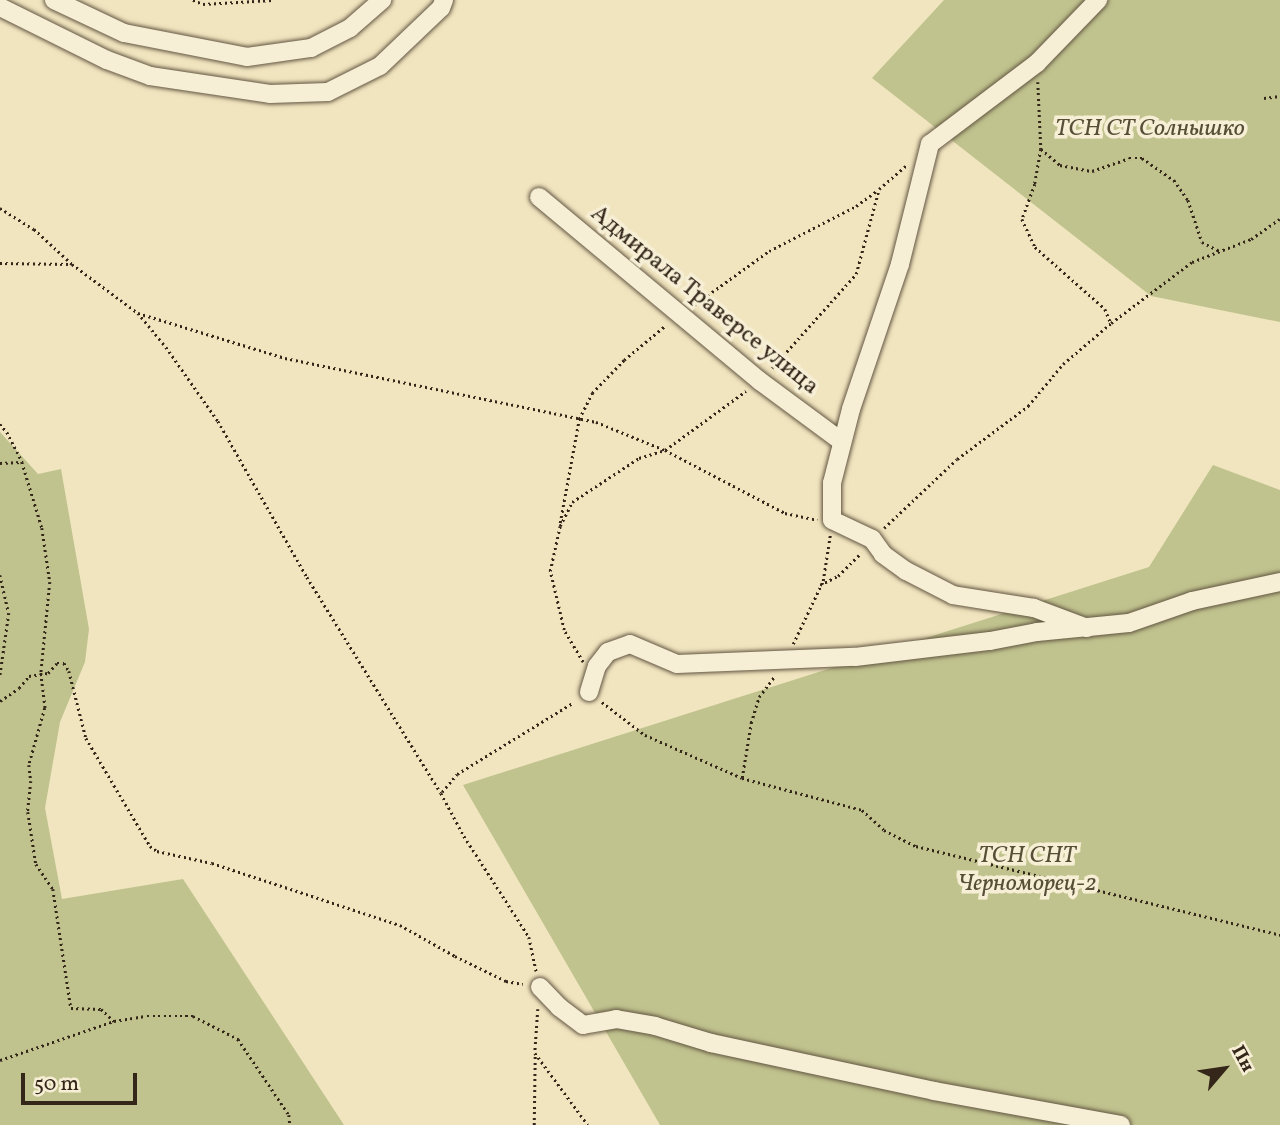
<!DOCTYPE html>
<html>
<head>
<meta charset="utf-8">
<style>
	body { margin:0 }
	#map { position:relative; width:1280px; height:1125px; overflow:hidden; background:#f1e5bf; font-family:Vollkorn,serif }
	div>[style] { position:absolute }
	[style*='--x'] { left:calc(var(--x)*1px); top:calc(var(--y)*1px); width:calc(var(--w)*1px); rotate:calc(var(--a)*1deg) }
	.green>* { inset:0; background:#c0c38e }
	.path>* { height:2.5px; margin-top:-1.25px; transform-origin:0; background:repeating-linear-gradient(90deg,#34271a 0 2px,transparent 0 5.5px) }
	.roads { filter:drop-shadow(0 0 2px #635643) drop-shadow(0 0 2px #635643) }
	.minor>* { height:18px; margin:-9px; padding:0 9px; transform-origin:9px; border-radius:9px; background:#f6eed5 }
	span { translate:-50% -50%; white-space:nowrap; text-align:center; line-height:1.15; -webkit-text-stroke:7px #f6eed5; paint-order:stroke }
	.park-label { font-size:24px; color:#574e37; font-style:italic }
	.street-label { font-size:24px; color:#34271a }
	.north { position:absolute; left:1189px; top:1034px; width:70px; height:70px; -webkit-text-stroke:5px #f6eed5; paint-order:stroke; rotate:61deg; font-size:19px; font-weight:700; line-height:28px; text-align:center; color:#34271a }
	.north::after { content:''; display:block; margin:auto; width:24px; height:32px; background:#34271a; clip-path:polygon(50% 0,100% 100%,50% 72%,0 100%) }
	.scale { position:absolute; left:21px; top:1073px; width:116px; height:32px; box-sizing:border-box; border:4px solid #34271a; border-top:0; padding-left:9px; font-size:21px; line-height:24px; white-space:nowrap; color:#34271a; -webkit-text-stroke:5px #f6eed5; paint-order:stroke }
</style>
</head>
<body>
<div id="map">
	<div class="green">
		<div style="clip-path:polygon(944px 0,1280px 0,1280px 322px,1151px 296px,872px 78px)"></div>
		<div style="clip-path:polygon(0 432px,38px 474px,61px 469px,89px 629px,85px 662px,60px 722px,45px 808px,62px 899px,183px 879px,344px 1125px,0 1125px)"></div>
		<div style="clip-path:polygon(1213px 465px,1280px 490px,1280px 1125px,660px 1125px,463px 785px,1149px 567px)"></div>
	</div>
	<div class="path">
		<div style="--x:193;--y:0;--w:11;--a:22"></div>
		<div style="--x:203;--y:4;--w:70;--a:-3.3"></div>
		<div style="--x:1038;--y:82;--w:67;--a:87.4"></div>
		<div style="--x:1041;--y:149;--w:36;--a:100"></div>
		<div style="--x:1035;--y:184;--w:37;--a:110"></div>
		<div style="--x:1022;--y:219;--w:31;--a:65"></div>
		<div style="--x:1035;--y:247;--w:94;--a:41.5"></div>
		<div style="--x:1105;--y:309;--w:15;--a:67"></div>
		<div style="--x:1264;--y:98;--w:16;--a:-7"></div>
		<div style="--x:1041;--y:149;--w:25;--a:40"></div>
		<div style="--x:1060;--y:165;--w:33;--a:11"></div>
		<div style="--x:1092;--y:171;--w:39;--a:-19"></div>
		<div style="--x:1129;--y:158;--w:13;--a:0"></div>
		<div style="--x:1142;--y:158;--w:39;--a:35"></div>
		<div style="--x:1174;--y:180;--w:24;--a:55"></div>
		<div style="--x:1188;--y:200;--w:44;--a:71.6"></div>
		<div style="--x:1202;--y:242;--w:20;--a:27"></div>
		<div style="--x:0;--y:208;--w:40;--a:32"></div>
		<div style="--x:34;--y:229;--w:52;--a:42.6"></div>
		<div style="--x:72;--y:264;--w:82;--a:36.6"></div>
		<div style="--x:138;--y:313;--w:44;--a:50.5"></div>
		<div style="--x:166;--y:347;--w:90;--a:54.9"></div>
		<div style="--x:218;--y:421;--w:180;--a:60.3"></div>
		<div style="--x:307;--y:577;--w:254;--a:58.2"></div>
		<div style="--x:441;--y:793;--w:49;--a:61.9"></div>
		<div style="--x:464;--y:836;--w:120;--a:57.2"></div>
		<div style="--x:529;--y:937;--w:35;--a:78"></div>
		<div style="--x:0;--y:263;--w:70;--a:0.8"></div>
		<div style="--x:694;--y:305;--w:92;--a:-35.8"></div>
		<div style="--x:769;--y:251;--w:98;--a:-27.3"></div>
		<div style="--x:856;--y:206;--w:27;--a:-36"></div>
		<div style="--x:138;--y:313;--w:154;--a:17"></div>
		<div style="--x:285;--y:358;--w:318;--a:11.6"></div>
		<div style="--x:596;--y:422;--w:74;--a:22.1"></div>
		<div style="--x:665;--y:450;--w:136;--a:27.7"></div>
		<div style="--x:785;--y:513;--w:33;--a:12"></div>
		<div style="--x:772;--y:368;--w:126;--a:-48.2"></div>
		<div style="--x:856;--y:274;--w:88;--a:-74.9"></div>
		<div style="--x:879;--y:189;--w:38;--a:-41"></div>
		<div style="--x:0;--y:424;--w:11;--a:49"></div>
		<div style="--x:7;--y:432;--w:34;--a:63"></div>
		<div style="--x:22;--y:462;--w:69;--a:73.1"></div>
		<div style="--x:42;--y:528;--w:55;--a:81.6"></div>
		<div style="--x:50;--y:582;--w:91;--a:95.6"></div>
		<div style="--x:41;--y:673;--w:35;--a:83"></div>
		<div style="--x:45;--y:708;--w:59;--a:105.7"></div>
		<div style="--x:29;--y:765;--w:16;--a:83"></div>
		<div style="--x:31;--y:781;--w:31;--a:96"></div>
		<div style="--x:28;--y:812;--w:53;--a:81.3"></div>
		<div style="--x:36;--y:864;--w:30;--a:56"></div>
		<div style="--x:53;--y:889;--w:120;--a:81.4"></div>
		<div style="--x:71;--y:1008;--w:30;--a:2"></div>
		<div style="--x:101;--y:1009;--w:18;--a:43"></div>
		<div style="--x:0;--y:463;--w:21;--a:-3"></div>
		<div style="--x:560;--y:523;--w:106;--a:-79.6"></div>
		<div style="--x:579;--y:419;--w:29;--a:-63"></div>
		<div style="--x:592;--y:393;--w:46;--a:-45.9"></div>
		<div style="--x:624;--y:360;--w:55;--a:-39.8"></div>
		<div style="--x:884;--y:528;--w:100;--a:-43.4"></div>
		<div style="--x:957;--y:459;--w:89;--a:-36.7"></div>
		<div style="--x:1028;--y:406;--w:55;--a:-50.2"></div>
		<div style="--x:1063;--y:364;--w:63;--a:-40.5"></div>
		<div style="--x:1111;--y:323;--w:101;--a:-37"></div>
		<div style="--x:1192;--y:262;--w:63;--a:-21.3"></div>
		<div style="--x:1251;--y:239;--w:35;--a:-35"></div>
		<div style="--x:0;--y:575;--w:39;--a:77"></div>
		<div style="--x:9;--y:613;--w:64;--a:98.1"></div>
		<div style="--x:820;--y:585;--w:20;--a:-27"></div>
		<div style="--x:838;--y:576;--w:33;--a:-45"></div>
		<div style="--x:793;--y:644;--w:70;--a:-64.5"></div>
		<div style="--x:823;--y:581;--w:46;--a:-81.2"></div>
		<div style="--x:583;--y:662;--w:37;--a:-121"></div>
		<div style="--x:564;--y:630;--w:61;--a:-103.3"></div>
		<div style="--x:550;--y:571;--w:46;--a:-77.5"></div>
		<div style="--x:560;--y:526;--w:27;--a:-63"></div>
		<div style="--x:572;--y:502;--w:80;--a:-33.3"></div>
		<div style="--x:639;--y:458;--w:27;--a:-17"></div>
		<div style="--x:665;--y:450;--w:100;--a:-36.1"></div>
		<div style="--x:0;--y:701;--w:23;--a:-34"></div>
		<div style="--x:19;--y:688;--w:16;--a:-50"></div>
		<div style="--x:29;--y:676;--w:19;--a:-9"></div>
		<div style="--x:48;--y:673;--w:13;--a:-48"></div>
		<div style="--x:57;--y:663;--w:7;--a:0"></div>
		<div style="--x:64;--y:663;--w:9;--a:58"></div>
		<div style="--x:69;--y:671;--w:69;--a:75.8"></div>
		<div style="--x:86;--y:738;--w:126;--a:59.3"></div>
		<div style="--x:150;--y:846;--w:9;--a:36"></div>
		<div style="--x:157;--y:851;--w:56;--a:12.3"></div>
		<div style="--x:212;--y:863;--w:198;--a:18.3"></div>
		<div style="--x:400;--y:925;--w:63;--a:29.4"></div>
		<div style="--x:455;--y:956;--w:57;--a:26.1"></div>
		<div style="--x:506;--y:981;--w:17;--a:10"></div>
		<div style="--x:602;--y:702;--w:54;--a:37.5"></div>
		<div style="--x:645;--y:735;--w:106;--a:23.9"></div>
		<div style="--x:742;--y:778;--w:124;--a:14.9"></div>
		<div style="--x:862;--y:810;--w:30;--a:42"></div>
		<div style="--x:884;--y:830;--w:36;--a:27"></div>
		<div style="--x:916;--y:846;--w:375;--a:13.7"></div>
		<div style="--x:742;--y:778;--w:56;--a:-80.7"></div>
		<div style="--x:751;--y:723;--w:27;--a:-73"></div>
		<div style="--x:759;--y:697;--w:25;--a:-53"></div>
		<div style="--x:442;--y:792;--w:23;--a:-50"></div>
		<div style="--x:457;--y:774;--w:137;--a:-31.6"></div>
		<div style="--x:538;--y:1009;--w:44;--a:93.9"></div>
		<div style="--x:535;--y:1053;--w:89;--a:53.6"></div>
		<div style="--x:0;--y:1060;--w:120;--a:-18.9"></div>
		<div style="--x:114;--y:1021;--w:33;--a:-9"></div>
		<div style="--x:147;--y:1016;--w:46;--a:0"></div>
		<div style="--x:193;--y:1016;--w:51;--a:27.1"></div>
		<div style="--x:238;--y:1039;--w:92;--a:56.1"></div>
		<div style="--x:289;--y:1115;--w:10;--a:84"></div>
		<div style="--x:534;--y:1125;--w:70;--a:-89.2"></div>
	</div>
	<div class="roads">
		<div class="minor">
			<div style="--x:54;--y:0;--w:77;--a:25.2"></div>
			<div style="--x:124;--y:33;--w:125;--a:11"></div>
			<div style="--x:247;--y:57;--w:65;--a:-8"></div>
			<div style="--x:311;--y:48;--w:44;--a:-27.1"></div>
			<div style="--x:350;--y:28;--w:43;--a:-41.2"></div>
			<div style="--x:0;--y:7;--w:119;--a:26.4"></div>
			<div style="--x:107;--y:60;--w:46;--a:20.4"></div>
			<div style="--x:150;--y:76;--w:121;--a:8.5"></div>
			<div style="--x:270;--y:94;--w:58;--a:-2"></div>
			<div style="--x:328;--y:92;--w:58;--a:-26.6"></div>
			<div style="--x:380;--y:66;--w:84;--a:-43.6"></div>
			<div style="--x:441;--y:8;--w:9;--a:-69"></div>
			<div style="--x:539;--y:197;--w:288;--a:39.8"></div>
			<div style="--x:760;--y:381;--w:101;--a:36.5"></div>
			<div style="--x:1087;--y:628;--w:57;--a:-159.3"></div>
			<div style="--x:1034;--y:608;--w:82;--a:-170.9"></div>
			<div style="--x:953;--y:595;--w:53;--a:-152.9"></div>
			<div style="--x:906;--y:571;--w:29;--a:-144"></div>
			<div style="--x:883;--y:554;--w:19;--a:-126"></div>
			<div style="--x:872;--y:539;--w:44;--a:-154.6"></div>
			<div style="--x:832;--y:520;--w:37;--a:-90"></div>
			<div style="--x:832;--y:483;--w:76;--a:-75.6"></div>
			<div style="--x:851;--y:409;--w:153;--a:-71.3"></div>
			<div style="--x:900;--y:264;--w:124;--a:-76"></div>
			<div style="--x:930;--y:144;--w:134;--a:-37.1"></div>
			<div style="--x:1037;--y:63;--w:88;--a:-45.9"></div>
			<div style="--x:589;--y:692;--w:27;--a:-73"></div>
			<div style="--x:597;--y:666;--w:18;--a:-52"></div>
			<div style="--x:608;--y:652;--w:23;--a:-20"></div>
			<div style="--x:630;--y:644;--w:51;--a:23.1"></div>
			<div style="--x:677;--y:664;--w:178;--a:-2.3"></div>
			<div style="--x:855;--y:657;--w:136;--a:-6.8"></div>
			<div style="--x:990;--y:641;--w:48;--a:-10.8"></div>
			<div style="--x:1037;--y:632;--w:92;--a:-5.6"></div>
			<div style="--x:1129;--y:623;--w:67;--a:-19.2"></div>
			<div style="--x:1192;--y:601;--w:90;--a:-12.2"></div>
			<div style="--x:540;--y:987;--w:28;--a:46"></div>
			<div style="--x:559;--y:1007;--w:30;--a:37"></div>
			<div style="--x:583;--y:1025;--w:34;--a:-10"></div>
			<div style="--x:616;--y:1019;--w:40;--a:10"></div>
			<div style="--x:655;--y:1026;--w:59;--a:16.9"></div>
			<div style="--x:711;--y:1043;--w:228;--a:12.1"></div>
			<div style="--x:934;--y:1091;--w:190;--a:10.3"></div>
		</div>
	</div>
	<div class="park-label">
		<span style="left:1150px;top:130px">ТСН СТ Солнышко</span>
		<span style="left:1027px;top:871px">ТСН СНТ<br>Черноморец-2</span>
	</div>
	<div class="street-label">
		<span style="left:704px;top:301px;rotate:39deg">Адмирала Траверсе улица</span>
	</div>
	<div class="north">Пн</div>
	<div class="scale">50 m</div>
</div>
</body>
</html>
